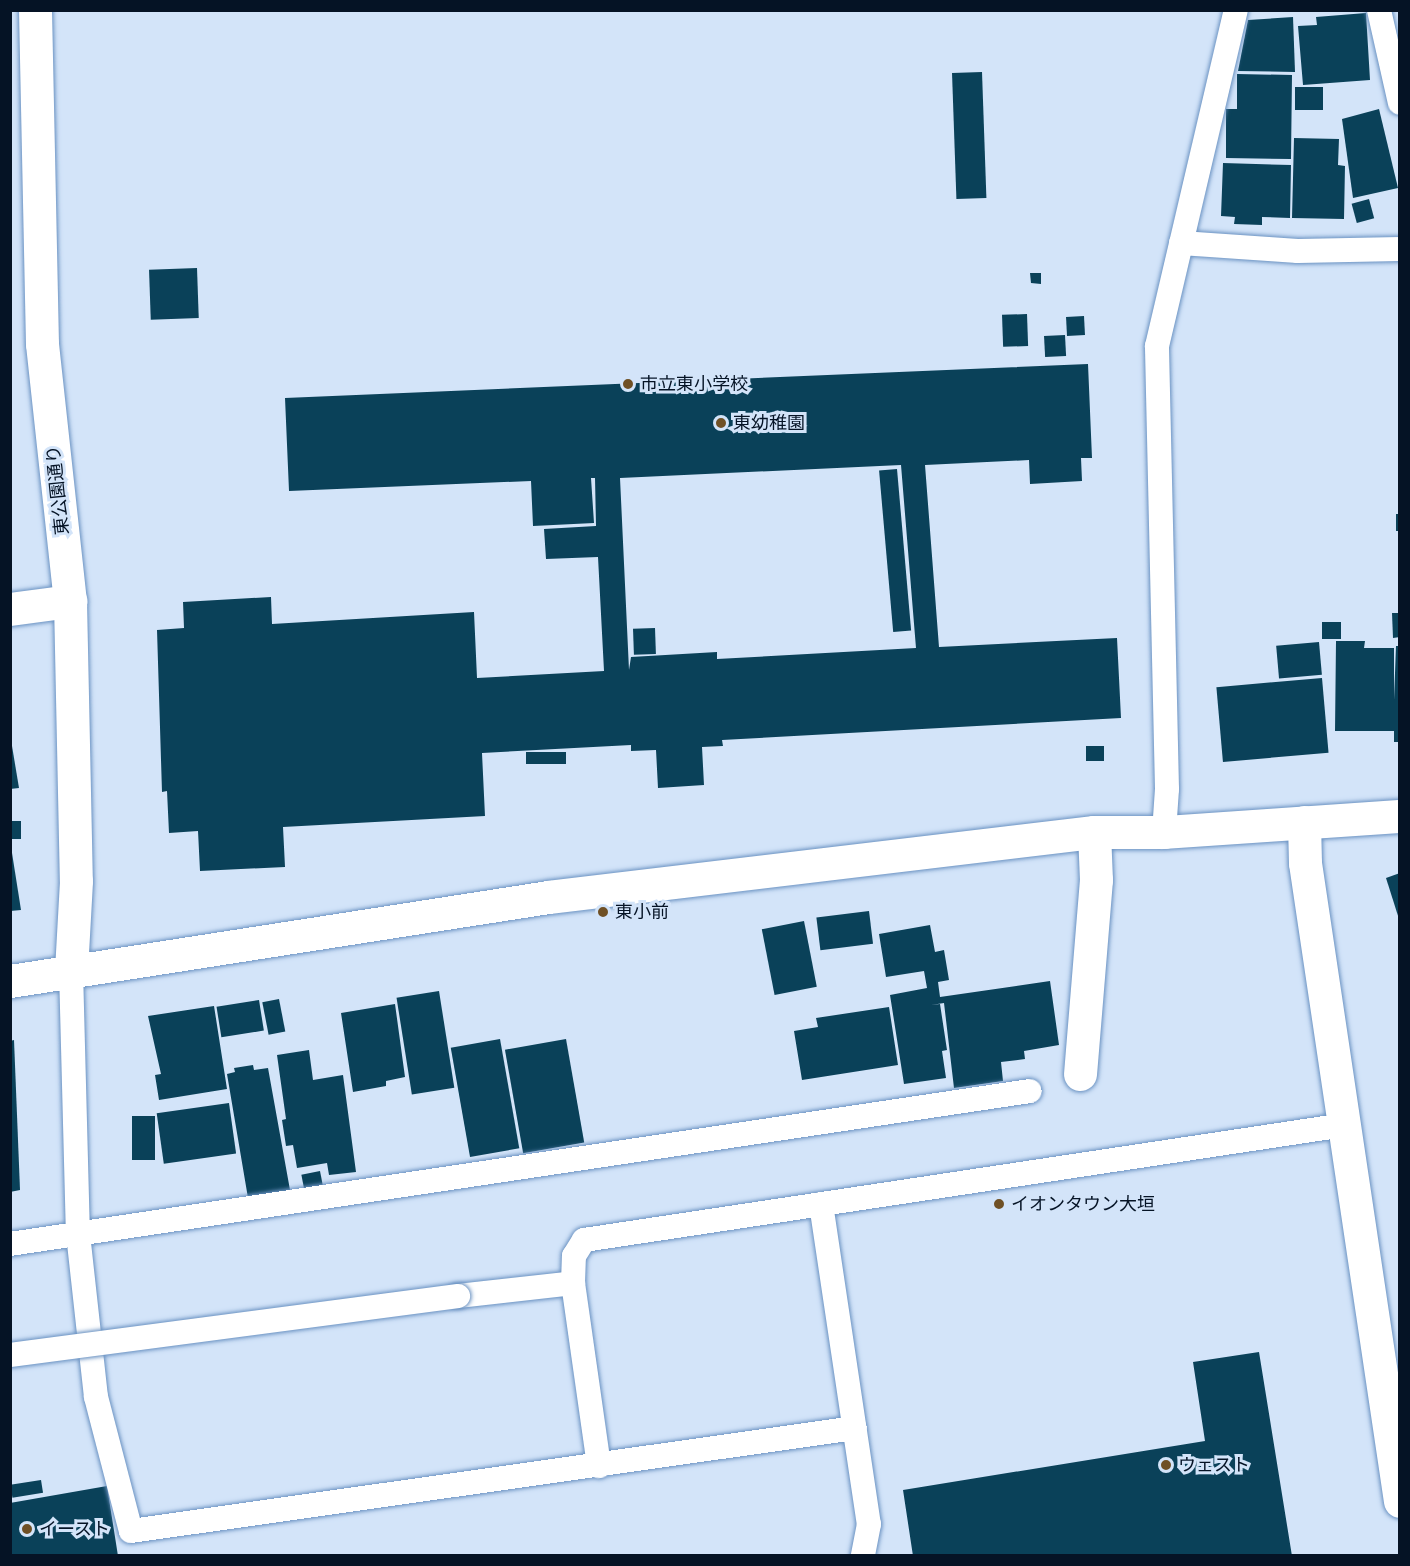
<!DOCTYPE html>
<html>
<head>
<meta charset="utf-8">
<style>
	body { margin:0 }
	#map { position:relative; width:1410px; height:1566px; overflow:hidden; background:#d3e4f9; font-family:Raleway,"Noto Sans JP",sans-serif }
	div>[style] { position:absolute }
	[style*='--x'] { left:calc(var(--x)*1px); top:calc(var(--y)*1px); width:calc(var(--w)*1px); rotate:calc(var(--a)*1deg) }
	.building>* { inset:0; background:#0a4159; transform-origin:0 0 }
	.roads { filter:drop-shadow(0 0 2px #6a92c2) drop-shadow(0 0 2px #6a92c2) }
	.service>* { height:24px; margin:-12px; padding:0 12px; transform-origin:12px; border-radius:12px; background:#fff }
	.minor>* { height:33px; margin:-16.5px; padding:0 16.5px; transform-origin:16.5px; border-radius:16.5px; background:#fff }
	.tertiary>* { height:33px; margin:-16.5px; padding:0 16.5px; transform-origin:16.5px; border-radius:16.5px; background:#fff }
	.bridges { filter:drop-shadow(0 0 2px #6a92c2) drop-shadow(0 0 2px #6a92c2) }
	.service-bridge>* { height:24px; margin:-12px; padding:0 12px; transform-origin:12px; border-radius:12px; background:#fff }
	.dots>* { width:16px; height:16px; translate:-50% -50%; box-sizing:border-box; border:3px solid #d3e4f9; border-radius:50% }
	span { translate:-50% -50%; white-space:nowrap; text-align:center; line-height:1.15; -webkit-text-stroke:6px #d3e4f9; paint-order:stroke }
	.poi-label { font-size:18px; color:#051325 }
	.left { translate:0 -50%; text-align:left }
	.street-label { font-size:18px; color:#051325 }
	.frame { position:absolute; inset:0; border:12px solid #051325; pointer-events:none }
</style>
</head>
<body>
<div id="map">
	<div class="building">
		<div style="clip-path:polygon(1366px 13px,1370px 80px,1303px 85px,1298px 26px,1317px 25px,1316px 17px)"></div>
		<div style="clip-path:polygon(1293px 17px,1295px 72px,1238px 71px,1248px 20px)"></div>
		<div style="left:982px;top:72px;width:126px;height:30px;rotate:88deg"></div>
		<div style="clip-path:polygon(1237px 74px,1292px 75px,1291px 159px,1226px 158px,1226px 109px,1237px 109px)"></div>
		<div style="left:1323px;top:87px;width:23px;height:28px;rotate:90deg"></div>
		<div style="clip-path:polygon(1379px 109px,1398px 188px,1353px 198px,1342px 119px)"></div>
		<div style="clip-path:polygon(1294px 138px,1339px 139px,1338px 165px,1345px 166px,1344px 219px,1292px 218px)"></div>
		<div style="clip-path:polygon(1223px 163px,1291px 165px,1290px 218px,1262px 217px,1262px 225px,1234px 224px,1235px 217px,1221px 216px)"></div>
		<div style="left:1369px;top:199px;width:20px;height:18px;rotate:75deg"></div>
		<div style="left:197px;top:268px;width:50px;height:48px;rotate:88deg"></div>
		<div style="clip-path:polygon(1030px 273px,1041px 273px,1041px 284px,1031px 283px)"></div>
		<div style="left:1027px;top:314px;width:32px;height:25px;rotate:88deg"></div>
		<div style="left:1084px;top:316px;width:19px;height:18px;rotate:87deg"></div>
		<div style="left:1065px;top:335px;width:21px;height:21px;rotate:87deg"></div>
		<div style="clip-path:polygon(evenodd,1088px 364px,1092px 458px,1081px 458px,1082px 481px,1030px 484px,1029px 460px,925px 465px,939px 647px,1117px 638px,1121px 718px,722px 740px,723px 746px,702px 747px,704px 785px,658px 788px,656px 750px,631px 751px,631px 745px,482px 753px,485px 816px,283px 827px,285px 867px,200px 871px,198px 831px,169px 833px,167px 791px,162px 792px,157px 630px,184px 628px,183px 602px,271px 597px,272px 624px,474px 612px,477px 678px,604px 671px,598px 557px,546px 559px,544px 529px,596px 526px,595px 478px,591px 478px,594px 523px,533px 526px,531px 481px,289px 491px,285px 398px,1088px 364px,901px 465px,916px 648px,717px 659px,717px 652px,631px 657px,629px 670px,620px 478px,901px 465px)"></div>
		<div style="left:897px;top:469px;width:162px;height:18px;rotate:85deg"></div>
		<div style="left:1396px;top:514px;width:4px;height:17px"></div>
		<div style="clip-path:polygon(1392px 613px,1400px 613px,1400px 637px,1393px 638px)"></div>
		<div style="left:1322px;top:622px;width:19px;height:17px"></div>
		<div style="left:655px;top:628px;width:26px;height:22px;rotate:88deg"></div>
		<div style="clip-path:polygon(1336px 641px,1365px 641px,1364px 648px,1394px 648px,1394px 700px,1396px 646px,1400px 646px,1400px 742px,1394px 742px,1394px 731px,1335px 731px)"></div>
		<div style="left:1319px;top:642px;width:33px;height:43px;rotate:85deg"></div>
		<div style="left:1322px;top:678px;width:75px;height:106px;rotate:85deg"></div>
		<div style="clip-path:polygon(10px 734px,19px 788px,10px 789px)"></div>
		<div style="left:1086px;top:746px;width:18px;height:15px"></div>
		<div style="left:566px;top:752px;width:12px;height:40px;rotate:90deg"></div>
		<div style="left:10px;top:821px;width:11px;height:18px"></div>
		<div style="clip-path:polygon(12px 853px,21px 910px,10px 911px,10px 854px)"></div>
		<div style="clip-path:polygon(1400px 873px,1400px 919px,1399px 919px,1386px 878px)"></div>
		<div style="left:869px;top:911px;width:33px;height:53px;rotate:83deg"></div>
		<div style="left:804px;top:921px;width:67px;height:43px;rotate:79deg"></div>
		<div style="clip-path:polygon(930px 925px,935px 952px,944px 950px,949px 980px,938px 982px,940px 997px,1050px 981px,1059px 1045px,1024px 1051px,1025px 1059px,1001px 1062px,1003px 1081px,954px 1088px,944px 1003px,931px 1005px,940px 1004px,947px 1050px,942px 1051px,946px 1078px,904px 1084px,890px 995px,927px 988px,924px 971px,886px 977px,879px 934px)"></div>
		<div style="left:439px;top:991px;width:98px;height:43px;rotate:81deg"></div>
		<div style="left:279px;top:999px;width:33px;height:17px;rotate:79deg"></div>
		<div style="left:259px;top:1000px;width:31px;height:43px;rotate:81deg"></div>
		<div style="clip-path:polygon(395px 1004px,405px 1077px,386px 1081px,386px 1086px,353px 1092px,341px 1013px)"></div>
		<div style="clip-path:polygon(214px 1006px,227px 1089px,159px 1100px,155px 1075px,161px 1074px,148px 1016px)"></div>
		<div style="clip-path:polygon(889px 1007px,898px 1065px,802px 1080px,794px 1031px,818px 1027px,816px 1018px)"></div>
		<div style="left:500px;top:1039px;width:111px;height:50px;rotate:80deg"></div>
		<div style="left:566px;top:1039px;width:105px;height:62px;rotate:80deg"></div>
		<div style="clip-path:polygon(14px 1040px,20px 1190px,10px 1192px,10px 1041px)"></div>
		<div style="clip-path:polygon(309px 1050px,313px 1080px,343px 1075px,356px 1172px,329px 1175px,327px 1163px,297px 1168px,293px 1145px,286px 1146px,282px 1120px,286px 1119px,277px 1055px)"></div>
		<div style="clip-path:polygon(253px 1065px,254px 1070px,268px 1068px,290px 1190px,248px 1198px,227px 1074px,235px 1072px,234px 1068px)"></div>
		<div style="left:229px;top:1103px;width:51px;height:73px;rotate:82deg"></div>
		<div style="left:132px;top:1116px;width:23px;height:44px"></div>
		<div style="left:320px;top:1171px;width:15px;height:19px;rotate:79deg"></div>
		<div style="clip-path:polygon(1259px 1352px,1292px 1556px,913px 1556px,903px 1490px,1205px 1441px,1193px 1362px)"></div>
		<div style="left:41px;top:1480px;width:13px;height:31px;rotate:81deg"></div>
		<div style="clip-path:polygon(107px 1486px,118px 1556px,10px 1556px,10px 1503px)"></div>
	</div>
	<div class="roads">
		<div class="service">
			<div style="--x:1379;--y:10;--w:95;--a:77.3"></div>
			<div style="--x:1181;--y:243;--w:117;--a:3.9"></div>
			<div style="--x:1298;--y:251;--w:102;--a:-1.1"></div>
			<div style="--x:1164;--y:832;--w:43;--a:-86"></div>
			<div style="--x:1167;--y:789;--w:443;--a:-91.3"></div>
			<div style="--x:1157;--y:346;--w:345;--a:-76.8"></div>
			<div style="--x:71;--y:970;--w:264;--a:88.5"></div>
			<div style="--x:78;--y:1234;--w:164;--a:83.7"></div>
			<div style="--x:96;--y:1397;--w:138;--a:75.4"></div>
			<div style="--x:131;--y:1531;--w:731;--a:-8.1"></div>
			<div style="--x:821;--y:1204;--w:324;--a:81.5"></div>
			<div style="--x:869;--y:1524;--w:33;--a:101"></div>
			<div style="--x:10;--y:1244;--w:1031;--a:-8.53"></div>
			<div style="--x:573;--y:1283;--w:185;--a:81.9"></div>
			<div style="--x:458;--y:1296;--w:116;--a:-6.4"></div>
			<div style="--x:573;--y:1283;--w:27;--a:-88"></div>
			<div style="--x:574;--y:1256;--w:19;--a:-58"></div>
			<div style="--x:584;--y:1240;--w:769;--a:-8.6"></div>
		</div>
		<div class="minor">
			<div style="--x:10;--y:609;--w:61;--a:-7.6"></div>
			<div style="--x:1080;--y:1074;--w:195;--a:-85.3"></div>
			<div style="--x:1096;--y:880;--w:48;--a:-92.4"></div>
		</div>
		<div class="tertiary">
			<div style="--x:35;--y:10;--w:334;--a:88.8"></div>
			<div style="--x:42;--y:344;--w:259;--a:83.8"></div>
			<div style="--x:70;--y:601;--w:280;--a:88.8"></div>
			<div style="--x:76;--y:881;--w:89;--a:93.2"></div>
			<div style="--x:1304;--y:822;--w:41;--a:88.6"></div>
			<div style="--x:1305;--y:863;--w:645;--a:81.53"></div>
			<div style="--x:10;--y:981;--w:545;--a:-8.87"></div>
			<div style="--x:548;--y:897;--w:550;--a:-6.79"></div>
			<div style="--x:1094;--y:832;--w:70;--a:0"></div>
			<div style="--x:1164;--y:832;--w:237;--a:-3.9"></div>
		</div>
	</div>
	<div class="bridges">
		<div class="service-bridge">
			<div style="--x:10;--y:1355;--w:452;--a:-7.5"></div>
		</div>
	</div>
	<div class="dots">
		<div style="left:628px;top:384px;background:#6f5025"></div>
		<div style="left:721px;top:423px;background:#6f5025"></div>
		<div style="left:603px;top:912px;background:#6f5025"></div>
		<div style="left:999px;top:1204px;background:#6f5025"></div>
		<div style="left:1166px;top:1465px;background:#6f5025"></div>
		<div style="left:27px;top:1529px;background:#6f5025"></div>
	</div>
	<div class="poi-label">
		<span class="left" style="left:640px;top:384px">市立東小学校</span>
		<span class="left" style="left:733px;top:423px">東幼稚園</span>
		<span class="left" style="left:615px;top:912px">東小前</span>
		<span class="left" style="left:1011px;top:1204px">イオンタウン大垣</span>
		<span class="left" style="left:1178px;top:1465px">ウェスト</span>
		<span class="left" style="left:39px;top:1529px">イースト</span>
	</div>
	<div class="street-label">
		<span style="left:58px;top:490px;rotate:-96deg">東公園通り</span>
	</div>
	<div class="frame"></div>
</div>
</body>
</html>
